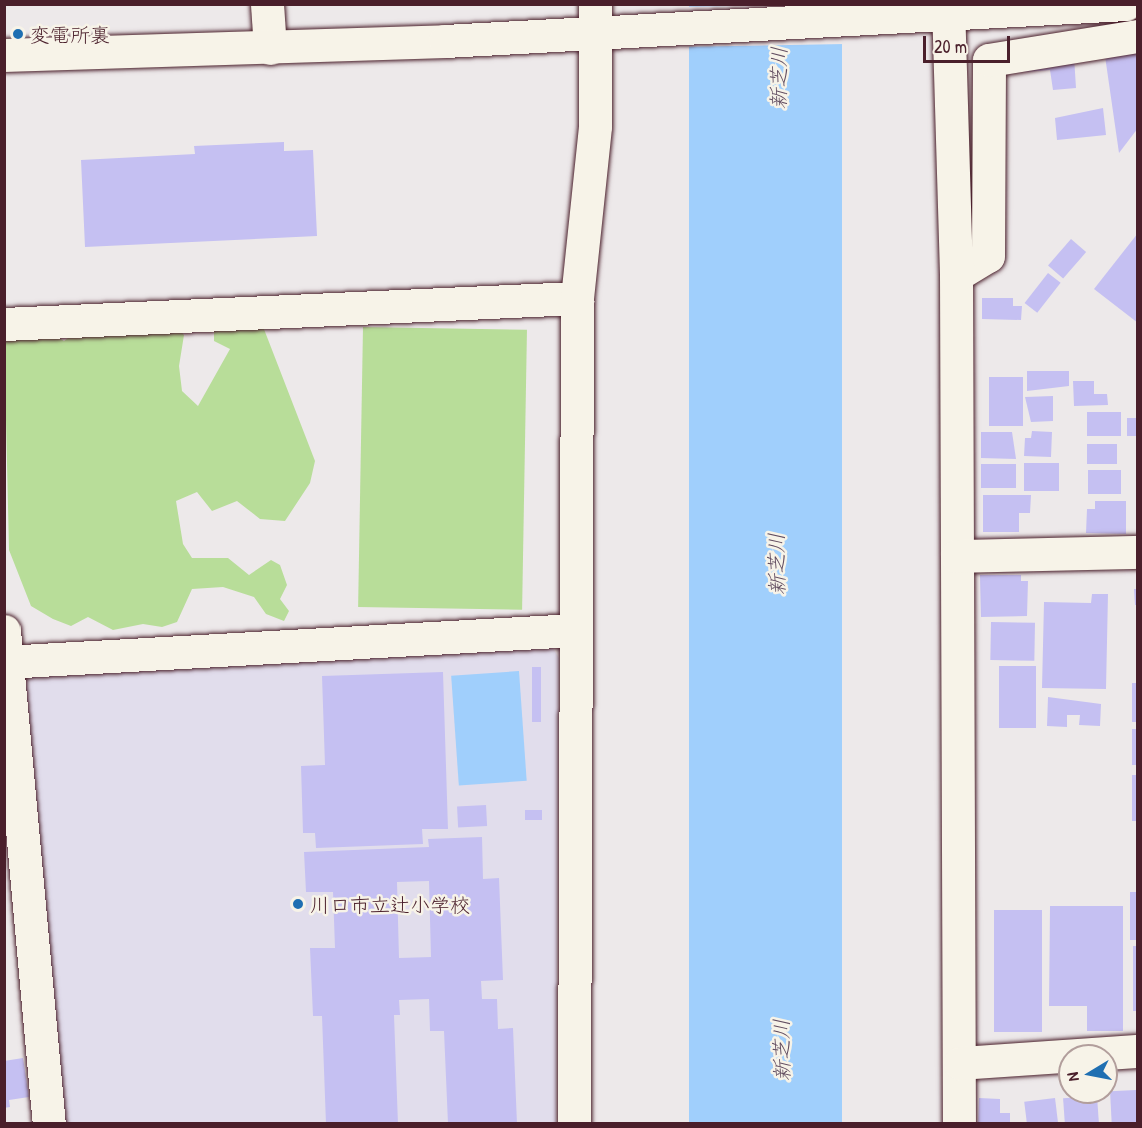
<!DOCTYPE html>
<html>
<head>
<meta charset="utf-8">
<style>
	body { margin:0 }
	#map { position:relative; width:1142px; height:1128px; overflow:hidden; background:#ede9ea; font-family:"Patrick Hand","Klee One",sans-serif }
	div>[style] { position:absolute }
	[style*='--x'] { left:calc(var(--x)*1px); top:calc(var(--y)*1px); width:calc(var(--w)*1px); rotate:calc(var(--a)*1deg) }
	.built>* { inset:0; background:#e1ddec }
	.green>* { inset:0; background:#b8dd99; transform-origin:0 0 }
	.water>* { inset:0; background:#a0cffc; transform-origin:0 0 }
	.pier>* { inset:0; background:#ede9ea; transform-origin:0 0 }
	.building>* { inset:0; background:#c5c0f2; transform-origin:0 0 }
	.roads { filter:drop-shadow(0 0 2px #4a1f2b) drop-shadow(0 0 2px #4a1f2b) }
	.minor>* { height:33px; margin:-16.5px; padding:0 16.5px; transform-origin:16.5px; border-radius:16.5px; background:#f7f3e8 }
	.dots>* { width:16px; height:16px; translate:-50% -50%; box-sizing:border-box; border:3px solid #f7f3e8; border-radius:50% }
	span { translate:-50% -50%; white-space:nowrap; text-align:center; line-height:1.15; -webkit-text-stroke:5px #f7f3e8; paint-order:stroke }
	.poi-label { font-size:20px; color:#4a1f2b }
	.left { translate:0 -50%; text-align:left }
	.water-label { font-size:21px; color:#604b5f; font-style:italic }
	.frame { position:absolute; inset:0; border:6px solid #4a1f2b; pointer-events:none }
	.north { position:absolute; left:1058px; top:1044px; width:60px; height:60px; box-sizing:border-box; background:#f7f3e8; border:2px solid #b29e9c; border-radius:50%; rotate:260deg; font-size:16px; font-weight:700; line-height:24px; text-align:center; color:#4a1f2b }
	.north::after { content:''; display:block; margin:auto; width:21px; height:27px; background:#1f6fb2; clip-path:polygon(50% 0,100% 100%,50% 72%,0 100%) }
	.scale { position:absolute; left:923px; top:36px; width:87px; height:27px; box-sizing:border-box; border:3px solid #4a1f2b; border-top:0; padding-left:8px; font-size:18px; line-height:21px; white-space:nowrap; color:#4a1f2b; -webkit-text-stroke:4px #f7f3e8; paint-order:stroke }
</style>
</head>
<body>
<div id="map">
	<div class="built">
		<div style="clip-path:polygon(551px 645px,559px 658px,556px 1123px,61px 1123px,18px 685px,25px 675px)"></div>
	</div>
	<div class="green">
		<div style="clip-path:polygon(214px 322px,262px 324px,315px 461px,310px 483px,285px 521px,260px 519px,237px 501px,212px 511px,197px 492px,176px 501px,183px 544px,192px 558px,228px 558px,249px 575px,271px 560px,280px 565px,287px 585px,280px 599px,289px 611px,284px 621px,266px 614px,254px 597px,223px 587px,192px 589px,177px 622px,162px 627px,143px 624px,113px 630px,88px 617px,71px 626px,53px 619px,31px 606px,9px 550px,4px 333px,51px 333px,64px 341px,80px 329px,175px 325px,184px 335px,179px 366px,182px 391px,198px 406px,230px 349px,214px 341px)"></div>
		<div style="left:363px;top:327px;width:164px;height:280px;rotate:1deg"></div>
	</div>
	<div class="water">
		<div style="left:689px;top:5px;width:153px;height:1119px"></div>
		<div style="left:519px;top:671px;width:110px;height:68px;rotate:86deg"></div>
	</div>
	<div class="pier">
		<div style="left:845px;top:4px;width:40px;height:159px;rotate:89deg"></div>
	</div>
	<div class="building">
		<div style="clip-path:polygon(1138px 51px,1138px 128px,1119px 153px,1105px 56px)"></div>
		<div style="clip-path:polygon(1074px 56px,1076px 88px,1053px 90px,1050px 70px,998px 74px)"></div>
		<div style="clip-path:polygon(1103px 108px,1106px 135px,1057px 140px,1055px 118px)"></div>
		<div style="clip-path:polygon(284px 142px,284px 151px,313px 150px,317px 236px,85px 247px,81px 160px,195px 154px,194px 146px)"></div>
		<div style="clip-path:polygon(1138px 233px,1138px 323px,1094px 289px)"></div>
		<div style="left:1071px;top:239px;width:20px;height:35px;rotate:41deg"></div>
		<div style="left:1048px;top:273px;width:16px;height:38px;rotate:38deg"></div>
		<div style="clip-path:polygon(982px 298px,1013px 298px,1013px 306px,1022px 306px,1021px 320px,982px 319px)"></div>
		<div style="clip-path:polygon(1027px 371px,1069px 371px,1069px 386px,1027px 391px)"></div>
		<div style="left:989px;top:377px;width:34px;height:49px"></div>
		<div style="clip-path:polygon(1073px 381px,1094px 381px,1094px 394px,1107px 394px,1108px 405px,1074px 406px)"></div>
		<div style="clip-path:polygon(1053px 396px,1053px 421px,1031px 422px,1025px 397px)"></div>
		<div style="left:1087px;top:412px;width:34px;height:24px"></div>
		<div style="left:1127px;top:418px;width:11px;height:18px"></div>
		<div style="clip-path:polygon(1032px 431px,1052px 432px,1051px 457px,1024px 456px,1025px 438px,1031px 438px)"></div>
		<div style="clip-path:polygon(981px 432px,1012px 432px,1016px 459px,981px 458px)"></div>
		<div style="left:1087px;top:444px;width:30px;height:20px"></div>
		<div style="left:1024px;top:463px;width:35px;height:28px"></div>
		<div style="left:981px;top:464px;width:35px;height:24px"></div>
		<div style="left:1088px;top:470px;width:33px;height:24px"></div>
		<div style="clip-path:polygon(983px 495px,1031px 495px,1030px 513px,1019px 513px,1019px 532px,983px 532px)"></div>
		<div style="clip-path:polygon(1095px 501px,1126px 501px,1126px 534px,1086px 533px,1087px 509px,1095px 509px)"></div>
		<div style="clip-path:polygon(980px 575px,1021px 575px,1021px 581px,1028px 581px,1027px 616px,981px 617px)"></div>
		<div style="clip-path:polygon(1134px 589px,1138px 589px,1138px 605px,1135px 605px)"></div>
		<div style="clip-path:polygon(1092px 594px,1108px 594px,1106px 689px,1042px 688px,1044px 602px,1091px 603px)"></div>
		<div style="left:991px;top:622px;width:44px;height:38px;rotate:1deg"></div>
		<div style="left:999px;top:666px;width:37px;height:62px"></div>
		<div style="left:532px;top:667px;width:9px;height:55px"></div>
		<div style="clip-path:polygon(443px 672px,448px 829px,422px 829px,423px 844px,316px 848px,315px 833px,303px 833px,301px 766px,325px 765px,322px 676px)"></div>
		<div style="left:1132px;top:683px;width:6px;height:39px"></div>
		<div style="clip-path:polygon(1048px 697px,1101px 704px,1100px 726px,1079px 725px,1080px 715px,1067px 715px,1067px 727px,1047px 726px)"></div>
		<div style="left:1132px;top:729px;width:6px;height:36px"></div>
		<div style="left:1132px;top:775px;width:6px;height:46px"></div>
		<div style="left:486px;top:805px;width:21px;height:29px;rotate:87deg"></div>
		<div style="left:542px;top:810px;width:10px;height:17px;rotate:90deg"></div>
		<div style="clip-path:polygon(evenodd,482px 837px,483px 879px,499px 878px,503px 980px,481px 981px,482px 999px,497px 999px,498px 1029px,513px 1028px,517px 1124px,448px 1124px,444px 1031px,430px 1031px,429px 999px,399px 1000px,400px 1015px,394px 1015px,398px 1124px,326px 1124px,322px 1016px,313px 1016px,310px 948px,335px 948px,333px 892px,306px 892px,304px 852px,429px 847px,428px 839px,482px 837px,429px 881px,431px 957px,399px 958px,397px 882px,429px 881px)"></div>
		<div style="left:1130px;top:892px;width:8px;height:48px"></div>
		<div style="clip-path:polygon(1050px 906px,1123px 906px,1123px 1031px,1087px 1031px,1087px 1006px,1049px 1006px)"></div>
		<div style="left:994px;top:910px;width:48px;height:122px"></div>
		<div style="left:1133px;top:946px;width:5px;height:65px"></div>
		<div style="clip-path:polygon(23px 1058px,29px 1097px,9px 1100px,10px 1107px,4px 1108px,4px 1061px)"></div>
		<div style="left:1136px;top:1090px;width:34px;height:26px;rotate:87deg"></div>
		<div style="left:1097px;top:1096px;width:28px;height:34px;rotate:86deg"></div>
		<div style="clip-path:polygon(979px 1098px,1000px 1099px,1000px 1113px,1010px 1113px,1010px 1124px,978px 1124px)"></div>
		<div style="left:1055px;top:1098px;width:26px;height:31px;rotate:83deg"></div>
	</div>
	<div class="roads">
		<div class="minor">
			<div style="--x:267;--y:4;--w:44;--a:86.1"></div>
			<div style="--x:948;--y:4;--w:271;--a:88.3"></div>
			<div style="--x:956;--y:275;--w:849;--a:89.8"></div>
			<div style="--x:4;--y:55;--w:441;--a:-1.8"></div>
			<div style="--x:445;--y:41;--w:682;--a:-3.11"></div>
			<div style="--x:956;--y:275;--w:37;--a:-31"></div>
			<div style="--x:988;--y:256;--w:196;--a:-89.7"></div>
			<div style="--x:989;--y:60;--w:151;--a:-9.2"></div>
			<div style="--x:4;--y:324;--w:574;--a:-2.6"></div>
			<div style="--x:957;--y:556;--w:181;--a:-1.3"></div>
			<div style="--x:4;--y:631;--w:495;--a:84.8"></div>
			<div style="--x:4;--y:662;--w:572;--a:-3.21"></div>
			<div style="--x:960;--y:1063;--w:178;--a:-3.9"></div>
			<div style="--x:574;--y:1124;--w:826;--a:-89.79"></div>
			<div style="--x:577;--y:298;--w:173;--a:-84"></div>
			<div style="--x:595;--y:126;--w:122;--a:-90"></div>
		</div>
	</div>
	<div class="dots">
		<div style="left:18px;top:34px;background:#1f6fb2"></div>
		<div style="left:298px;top:904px;background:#1f6fb2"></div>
	</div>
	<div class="poi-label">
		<span class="left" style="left:30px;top:34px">変電所裏</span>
		<span class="left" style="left:310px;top:904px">川口市立辻小学校</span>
	</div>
	<div class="water-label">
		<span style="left:779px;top:78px;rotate:-89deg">新芝川</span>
		<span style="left:777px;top:564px;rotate:-91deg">新芝川</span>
		<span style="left:782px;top:1050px;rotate:-91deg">新芝川</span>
	</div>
	<div class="frame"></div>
	<div class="north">N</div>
	<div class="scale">20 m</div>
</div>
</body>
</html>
